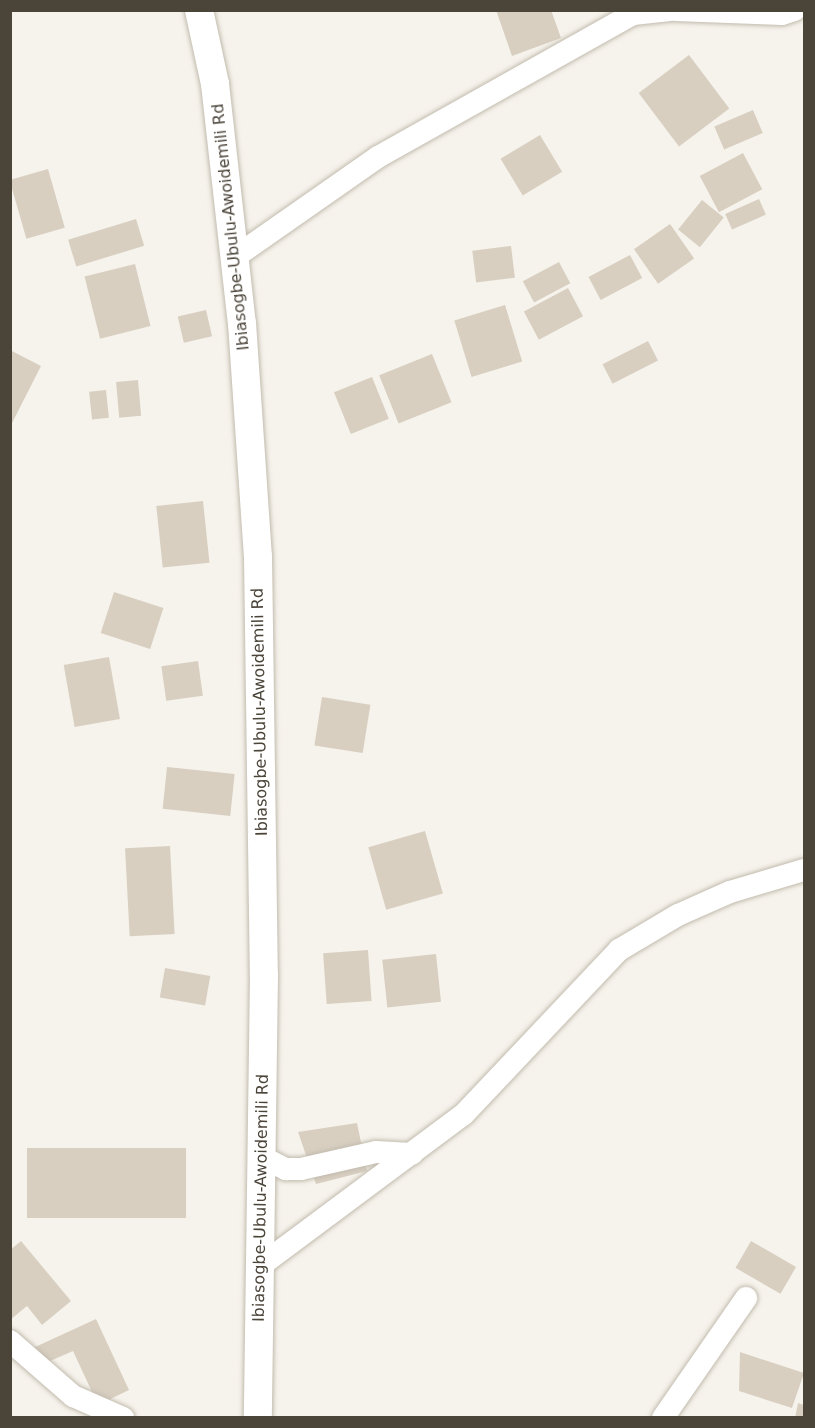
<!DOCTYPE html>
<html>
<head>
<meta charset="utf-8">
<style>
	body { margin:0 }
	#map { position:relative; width:815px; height:1428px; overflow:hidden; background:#f6f3ec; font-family:"DejaVu Sans",sans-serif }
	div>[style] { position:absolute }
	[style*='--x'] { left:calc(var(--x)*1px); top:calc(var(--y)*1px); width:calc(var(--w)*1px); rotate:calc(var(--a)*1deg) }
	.building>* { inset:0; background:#d8cfc1; transform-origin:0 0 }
	.roads { filter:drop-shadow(0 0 2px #c2bbae) drop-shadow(0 0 2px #c2bbae) }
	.minor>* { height:22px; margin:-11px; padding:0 11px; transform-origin:11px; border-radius:11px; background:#fff }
	.tertiary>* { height:28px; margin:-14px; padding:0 14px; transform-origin:14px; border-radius:14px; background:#fff }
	span { translate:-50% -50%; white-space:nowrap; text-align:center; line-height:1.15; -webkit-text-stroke:4.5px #fff; paint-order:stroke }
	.street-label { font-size:16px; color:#4b4439 }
	.frame { position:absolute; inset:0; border:12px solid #4b4439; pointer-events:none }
</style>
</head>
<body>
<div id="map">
	<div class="building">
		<div style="clip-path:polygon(496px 10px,551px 10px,561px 38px,512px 56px)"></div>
		<div style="left:689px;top:55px;width:67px;height:63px;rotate:53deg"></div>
		<div style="left:753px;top:110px;width:25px;height:42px;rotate:67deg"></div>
		<div style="left:540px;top:135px;width:43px;height:46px;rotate:59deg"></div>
		<div style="left:743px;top:153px;width:41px;height:49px;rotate:62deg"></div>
		<div style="left:48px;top:169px;width:61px;height:40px;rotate:74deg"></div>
		<div style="left:759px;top:199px;width:17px;height:37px;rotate:66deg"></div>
		<div style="left:702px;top:200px;width:28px;height:38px;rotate:39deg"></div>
		<div style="left:136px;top:219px;width:28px;height:71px;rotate:73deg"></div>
		<div style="left:670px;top:224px;width:42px;height:44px;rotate:55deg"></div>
		<div style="left:511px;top:246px;width:32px;height:39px;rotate:83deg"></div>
		<div style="left:630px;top:255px;width:26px;height:47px;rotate:62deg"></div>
		<div style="left:559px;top:262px;width:24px;height:41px;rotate:62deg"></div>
		<div style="left:135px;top:264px;width:64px;height:52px;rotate:76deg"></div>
		<div style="left:568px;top:288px;width:32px;height:50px;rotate:62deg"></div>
		<div style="left:505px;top:305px;width:59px;height:53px;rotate:73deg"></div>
		<div style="left:206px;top:310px;width:27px;height:29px;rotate:77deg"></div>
		<div style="left:648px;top:341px;width:22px;height:51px;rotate:63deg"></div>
		<div style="clip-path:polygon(10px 350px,41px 366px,10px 427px)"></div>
		<div style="left:432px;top:354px;width:52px;height:57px;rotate:68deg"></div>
		<div style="left:372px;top:377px;width:45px;height:41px;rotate:68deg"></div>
		<div style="left:138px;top:380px;width:36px;height:22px;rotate:85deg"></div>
		<div style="left:106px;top:390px;width:28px;height:17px;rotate:84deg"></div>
		<div style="left:203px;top:501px;width:62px;height:47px;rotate:84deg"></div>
		<div style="left:114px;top:592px;width:52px;height:43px;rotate:18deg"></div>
		<div style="left:109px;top:657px;width:63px;height:46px;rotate:80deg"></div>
		<div style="left:198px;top:661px;width:35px;height:37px;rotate:82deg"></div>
		<div style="left:322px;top:697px;width:49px;height:49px;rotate:9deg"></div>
		<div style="left:167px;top:767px;width:68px;height:42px;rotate:6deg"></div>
		<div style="left:425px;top:831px;width:65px;height:59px;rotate:74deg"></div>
		<div style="left:170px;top:846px;width:88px;height:45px;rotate:87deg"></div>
		<div style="left:368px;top:950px;width:51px;height:45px;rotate:86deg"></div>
		<div style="left:436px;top:954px;width:48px;height:54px;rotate:84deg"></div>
		<div style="left:165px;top:968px;width:46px;height:30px;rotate:10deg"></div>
		<div style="clip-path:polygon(357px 1123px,367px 1171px,316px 1184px,298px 1132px)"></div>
		<div style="left:27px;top:1148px;width:159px;height:70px"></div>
		<div style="clip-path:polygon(21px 1241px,71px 1301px,42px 1325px,27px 1306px,10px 1320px,10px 1250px)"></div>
		<div style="left:751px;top:1241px;width:52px;height:31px;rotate:30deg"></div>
		<div style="clip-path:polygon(96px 1319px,129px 1390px,98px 1405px,73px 1351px,41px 1365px,33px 1348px)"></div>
		<div style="clip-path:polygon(740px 1352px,804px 1373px,792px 1408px,739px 1391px)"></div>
		<div style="clip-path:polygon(798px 1403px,804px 1405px,804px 1418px,795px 1418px)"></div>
	</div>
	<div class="roads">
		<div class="minor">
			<div style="--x:676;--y:10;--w:106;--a:2.2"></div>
			<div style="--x:782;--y:14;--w:13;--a:-18"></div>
			<div style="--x:235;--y:257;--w:174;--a:-35"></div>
			<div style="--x:378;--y:157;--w:292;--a:-29.3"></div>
			<div style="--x:633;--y:14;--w:37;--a:-6"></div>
			<div style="--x:262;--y:1157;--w:27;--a:27"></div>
			<div style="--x:286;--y:1169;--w:15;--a:0"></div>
			<div style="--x:301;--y:1169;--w:77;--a:-12.8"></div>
			<div style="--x:376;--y:1152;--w:36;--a:3"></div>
			<div style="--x:260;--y:1266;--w:254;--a:-36.7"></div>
			<div style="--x:464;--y:1114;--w:226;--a:-46.6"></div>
			<div style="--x:619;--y:950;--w:69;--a:-30.7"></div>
			<div style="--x:678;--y:915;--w:57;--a:-23.9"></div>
			<div style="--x:730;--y:892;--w:77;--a:-16.6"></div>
			<div style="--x:10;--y:1341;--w:84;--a:41.1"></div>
			<div style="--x:73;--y:1396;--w:55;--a:23.7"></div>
			<div style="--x:663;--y:1418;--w:146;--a:-55.3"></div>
		</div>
		<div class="tertiary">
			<div style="--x:199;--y:10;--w:76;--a:77.8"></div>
			<div style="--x:215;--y:84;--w:241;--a:83.6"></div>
			<div style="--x:242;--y:323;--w:234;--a:86.1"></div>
			<div style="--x:258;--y:556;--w:419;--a:89.2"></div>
			<div style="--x:264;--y:975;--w:443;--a:90.8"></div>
		</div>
	</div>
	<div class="street-label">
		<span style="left:231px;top:227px;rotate:-96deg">Ibiasogbe-Ubulu-Awoidemili Rd</span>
		<span style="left:260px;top:712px;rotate:-91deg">Ibiasogbe-Ubulu-Awoidemili Rd</span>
		<span style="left:261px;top:1198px;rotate:-89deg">Ibiasogbe-Ubulu-Awoidemili Rd</span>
	</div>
	<div class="frame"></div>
</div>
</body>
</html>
